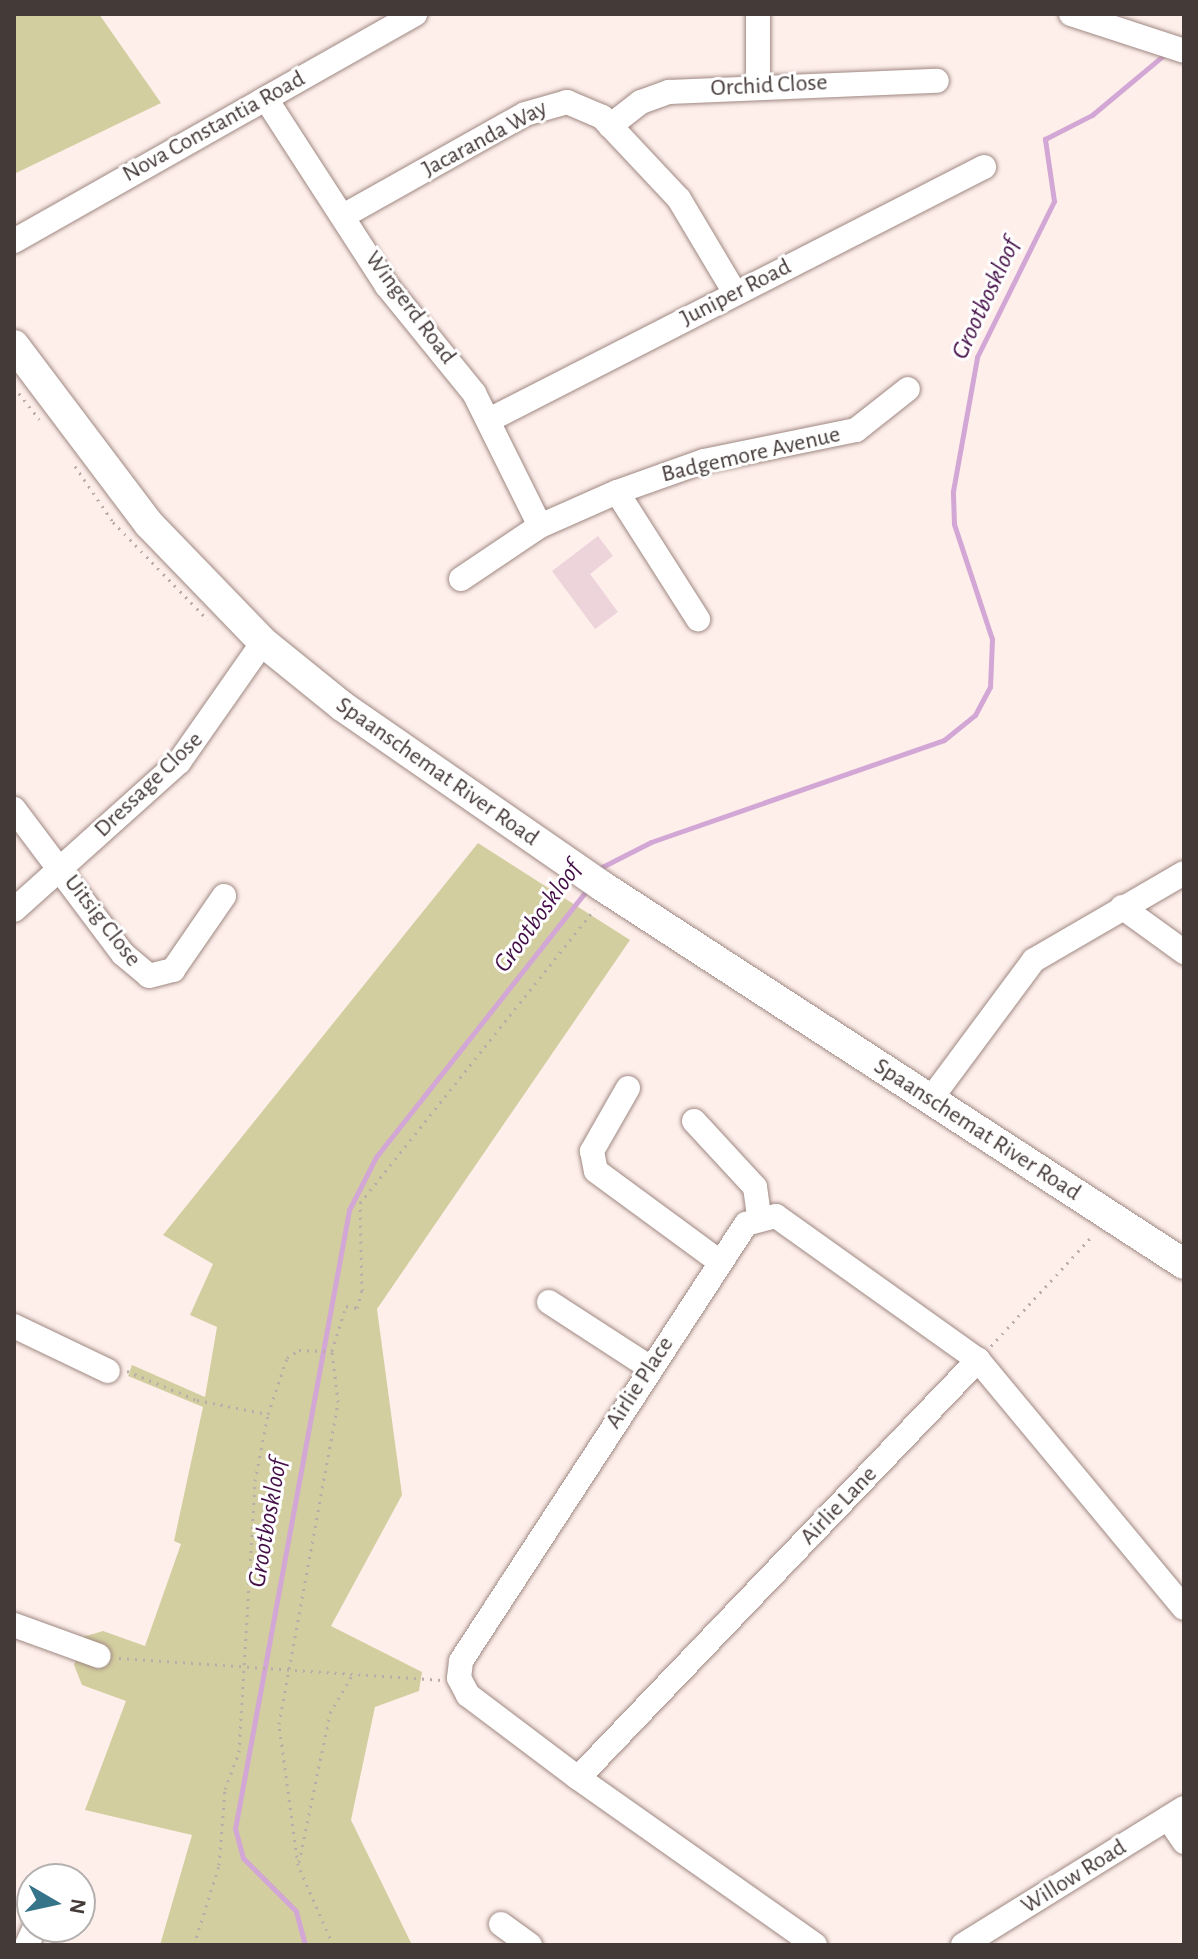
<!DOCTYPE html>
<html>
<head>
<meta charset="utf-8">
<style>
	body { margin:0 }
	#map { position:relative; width:1198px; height:1959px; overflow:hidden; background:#feefeb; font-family:"Alegreya Sans",sans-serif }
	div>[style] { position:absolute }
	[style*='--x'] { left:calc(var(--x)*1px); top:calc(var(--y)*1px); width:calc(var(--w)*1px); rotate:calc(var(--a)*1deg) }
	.green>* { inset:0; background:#d3ce9f }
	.stream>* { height:5px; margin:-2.5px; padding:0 2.5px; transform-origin:2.5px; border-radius:2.5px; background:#d3a7d5 }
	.building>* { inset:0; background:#edd4db }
	.path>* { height:3px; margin-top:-1.5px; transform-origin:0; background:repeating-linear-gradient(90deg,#b9aca9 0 2px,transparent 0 8px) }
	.roads { filter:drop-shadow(0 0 2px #9f8882) drop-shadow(0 0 2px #9f8882) }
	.minor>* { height:24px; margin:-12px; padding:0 12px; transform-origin:12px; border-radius:12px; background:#fff }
	.major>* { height:30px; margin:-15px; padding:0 15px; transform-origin:15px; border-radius:15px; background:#fff }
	span { translate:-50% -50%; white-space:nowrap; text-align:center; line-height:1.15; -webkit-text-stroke:6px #fff; paint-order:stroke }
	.street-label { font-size:24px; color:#443a38 }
	.water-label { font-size:26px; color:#430e47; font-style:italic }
	.frame { position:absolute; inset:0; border:16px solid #443a38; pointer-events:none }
	.north { position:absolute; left:16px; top:1863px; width:80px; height:80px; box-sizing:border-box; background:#fff; border:2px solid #b4b0af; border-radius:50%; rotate:99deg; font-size:22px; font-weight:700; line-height:32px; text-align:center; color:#443a38 }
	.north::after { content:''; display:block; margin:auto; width:28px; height:36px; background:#357489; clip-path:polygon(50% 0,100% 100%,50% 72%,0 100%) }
</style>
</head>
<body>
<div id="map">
	<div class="green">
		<div style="clip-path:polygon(14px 14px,99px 14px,161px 103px,14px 174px)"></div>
		<div style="clip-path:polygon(478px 843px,630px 940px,377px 1309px,402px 1495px,331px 1626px,422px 1672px,419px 1691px,375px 1707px,351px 1820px,412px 1945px,160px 1945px,192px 1835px,85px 1810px,126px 1701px,82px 1685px,74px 1665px,83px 1637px,103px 1631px,145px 1646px,181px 1544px,174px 1541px,203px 1407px,128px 1376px,132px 1365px,205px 1397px,217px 1327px,190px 1315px,213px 1264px,163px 1235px)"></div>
	</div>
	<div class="stream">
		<div style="--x:598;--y:869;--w:59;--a:-27"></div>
		<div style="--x:651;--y:842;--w:310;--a:-19.2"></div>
		<div style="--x:944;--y:740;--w:40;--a:-39"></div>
		<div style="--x:975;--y:715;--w:32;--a:-62"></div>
		<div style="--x:990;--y:687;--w:48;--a:-87.6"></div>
		<div style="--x:992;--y:639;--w:121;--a:-108.3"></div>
		<div style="--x:954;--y:524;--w:33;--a:-92"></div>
		<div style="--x:953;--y:491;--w:136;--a:-79.8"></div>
		<div style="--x:977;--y:357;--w:174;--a:-63.7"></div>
		<div style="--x:1054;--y:201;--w:63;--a:-98.3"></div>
		<div style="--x:1045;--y:139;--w:53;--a:-27.1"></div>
		<div style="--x:1092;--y:115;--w:95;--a:-39.9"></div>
		<div style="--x:305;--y:1945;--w:35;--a:-105"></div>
		<div style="--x:296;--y:1911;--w:75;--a:-135"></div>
		<div style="--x:243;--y:1858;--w:30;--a:-105"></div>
		<div style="--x:235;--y:1829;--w:629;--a:-79.56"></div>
		<div style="--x:349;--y:1210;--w:59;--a:-63"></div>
		<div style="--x:376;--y:1157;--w:342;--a:-51.7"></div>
	</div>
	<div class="building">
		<div style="clip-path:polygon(598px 536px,613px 556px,590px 574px,618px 612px,595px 629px,552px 571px)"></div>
	</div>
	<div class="path">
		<div style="--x:14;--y:387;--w:41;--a:52"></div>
		<div style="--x:75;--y:466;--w:68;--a:55.8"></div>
		<div style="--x:113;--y:522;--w:136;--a:45.9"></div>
		<div style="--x:991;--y:1346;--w:152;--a:-47.4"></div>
		<div style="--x:127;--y:1371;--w:76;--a:22.5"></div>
		<div style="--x:197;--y:1400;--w:72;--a:11.2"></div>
		<div style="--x:119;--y:1658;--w:324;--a:3.9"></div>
		<div style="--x:299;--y:1862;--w:152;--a:-78.2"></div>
		<div style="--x:330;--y:1713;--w:44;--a:-59.9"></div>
		<div style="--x:194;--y:1945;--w:84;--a:-72.6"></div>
		<div style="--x:219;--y:1865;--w:76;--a:-85.5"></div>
		<div style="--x:225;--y:1789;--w:40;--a:-69"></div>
		<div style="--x:239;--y:1752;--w:271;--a:-86.6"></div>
		<div style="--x:255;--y:1481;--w:68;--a:-79"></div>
		<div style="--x:268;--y:1414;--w:59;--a:-71.3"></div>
		<div style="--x:287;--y:1358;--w:14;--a:-34"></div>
		<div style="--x:299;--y:1350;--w:33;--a:2"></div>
		<div style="--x:333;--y:1945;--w:87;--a:-113.6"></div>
		<div style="--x:298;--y:1865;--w:142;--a:-97.7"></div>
		<div style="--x:279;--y:1724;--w:327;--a:-79.6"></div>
		<div style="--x:338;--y:1402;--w:51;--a:-96.7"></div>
		<div style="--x:332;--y:1351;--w:47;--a:-72.7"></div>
		<div style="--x:346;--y:1306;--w:11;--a:10"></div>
		<div style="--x:357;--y:1308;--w:18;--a:-74"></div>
		<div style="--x:362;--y:1291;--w:88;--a:-91.3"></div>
		<div style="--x:360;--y:1203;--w:376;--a:-51.4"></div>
	</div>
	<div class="roads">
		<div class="minor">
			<div style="--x:758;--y:14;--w:70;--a:90"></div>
			<div style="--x:1071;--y:14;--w:119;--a:18.1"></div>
			<div style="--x:266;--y:99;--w:223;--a:57.1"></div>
			<div style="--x:387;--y:286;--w:138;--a:50.9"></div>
			<div style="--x:474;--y:393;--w:148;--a:63.6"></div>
			<div style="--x:610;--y:126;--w:39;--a:-38"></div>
			<div style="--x:641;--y:102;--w:30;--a:-20"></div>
			<div style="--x:669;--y:92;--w:268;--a:-2.4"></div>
			<div style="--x:345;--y:215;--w:206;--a:-29.3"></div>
			<div style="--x:525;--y:114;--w:44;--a:-15.9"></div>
			<div style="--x:567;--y:102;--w:38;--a:23"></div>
			<div style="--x:602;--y:117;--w:112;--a:46.8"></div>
			<div style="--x:679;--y:199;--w:109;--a:59.2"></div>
			<div style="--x:14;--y:241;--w:461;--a:-29.5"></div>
			<div style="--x:489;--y:420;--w:556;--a:-27.07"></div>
			<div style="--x:617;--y:492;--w:151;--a:57.5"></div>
			<div style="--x:461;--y:579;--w:95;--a:-33.9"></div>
			<div style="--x:540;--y:526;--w:84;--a:-23.8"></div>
			<div style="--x:617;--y:492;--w:92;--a:-19.6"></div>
			<div style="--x:704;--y:461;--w:155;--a:-11.5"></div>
			<div style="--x:856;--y:430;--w:66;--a:-38.3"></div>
			<div style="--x:14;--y:809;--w:181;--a:53.1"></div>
			<div style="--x:123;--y:954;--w:34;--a:40"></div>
			<div style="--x:149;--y:976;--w:25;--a:-14"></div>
			<div style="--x:173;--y:970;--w:90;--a:-55.4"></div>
			<div style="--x:1122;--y:907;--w:77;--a:36"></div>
			<div style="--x:14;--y:910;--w:222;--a:-41.9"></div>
			<div style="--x:179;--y:762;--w:146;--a:-55"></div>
			<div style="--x:628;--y:1088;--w:73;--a:119.7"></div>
			<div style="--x:592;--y:1151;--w:20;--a:79"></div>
			<div style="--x:596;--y:1171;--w:154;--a:36.3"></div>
			<div style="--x:930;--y:1100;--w:174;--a:-53.4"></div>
			<div style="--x:1034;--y:960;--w:173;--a:-30.1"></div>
			<div style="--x:694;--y:1121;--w:90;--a:47.3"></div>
			<div style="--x:755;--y:1187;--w:29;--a:82"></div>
			<div style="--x:549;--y:1302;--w:119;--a:33"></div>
			<div style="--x:14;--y:1326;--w:104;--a:25.6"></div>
			<div style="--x:14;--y:1625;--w:90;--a:20"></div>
			<div style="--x:578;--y:1778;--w:579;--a:-46.26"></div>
			<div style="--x:1168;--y:1818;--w:29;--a:56"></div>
			<div style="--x:501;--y:1924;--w:36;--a:36"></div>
			<div style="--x:27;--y:1945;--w:20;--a:-66"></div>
			<div style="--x:815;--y:1945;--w:290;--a:-144.8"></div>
			<div style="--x:578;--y:1778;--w:138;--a:-143"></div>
			<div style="--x:468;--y:1695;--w:19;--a:-118"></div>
			<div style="--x:459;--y:1678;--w:17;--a:-83"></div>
			<div style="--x:461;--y:1661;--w:522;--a:-56.89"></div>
			<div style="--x:746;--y:1224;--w:31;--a:-15"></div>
			<div style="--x:776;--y:1216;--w:248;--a:35.5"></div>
			<div style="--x:978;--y:1360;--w:322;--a:50.3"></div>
			<div style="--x:963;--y:1945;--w:260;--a:-31.8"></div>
		</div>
		<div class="major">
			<div style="--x:14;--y:345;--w:224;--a:53"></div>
			<div style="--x:149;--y:524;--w:164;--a:46"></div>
			<div style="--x:263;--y:642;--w:102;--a:39"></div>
			<div style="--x:342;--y:706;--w:316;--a:34.7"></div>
			<div style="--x:602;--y:886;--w:694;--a:33"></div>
		</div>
	</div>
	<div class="street-label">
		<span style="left:769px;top:86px;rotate:-3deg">Orchid Close</span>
		<span style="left:214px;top:127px;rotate:-29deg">Nova Constantia Road</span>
		<span style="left:485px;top:139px;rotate:-28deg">Jacaranda Way</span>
		<span style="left:736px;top:293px;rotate:-27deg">Juniper Road</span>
		<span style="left:410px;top:308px;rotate:53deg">Wingerd Road</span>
		<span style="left:751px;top:455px;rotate:-13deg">Badgemore Avenue</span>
		<span style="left:437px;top:772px;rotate:35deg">Spaanschemat River Road</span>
		<span style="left:149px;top:785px;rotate:-44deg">Dressage Close</span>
		<span style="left:102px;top:921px;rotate:52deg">Uitsig Close</span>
		<span style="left:977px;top:1130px;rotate:33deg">Spaanschemat River Road</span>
		<span style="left:640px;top:1383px;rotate:-57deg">Airlie Place</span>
		<span style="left:839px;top:1506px;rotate:-46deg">Airlie Lane</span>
		<span style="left:1074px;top:1877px;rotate:-32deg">Willow Road</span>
	</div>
	<div class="water-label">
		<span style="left:986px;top:299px;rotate:-65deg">Grootboskloof</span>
		<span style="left:538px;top:917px;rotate:-54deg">Grootboskloof</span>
		<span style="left:268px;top:1523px;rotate:-80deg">Grootboskloof</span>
	</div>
	<div class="frame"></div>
	<div class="north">N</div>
</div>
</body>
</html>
